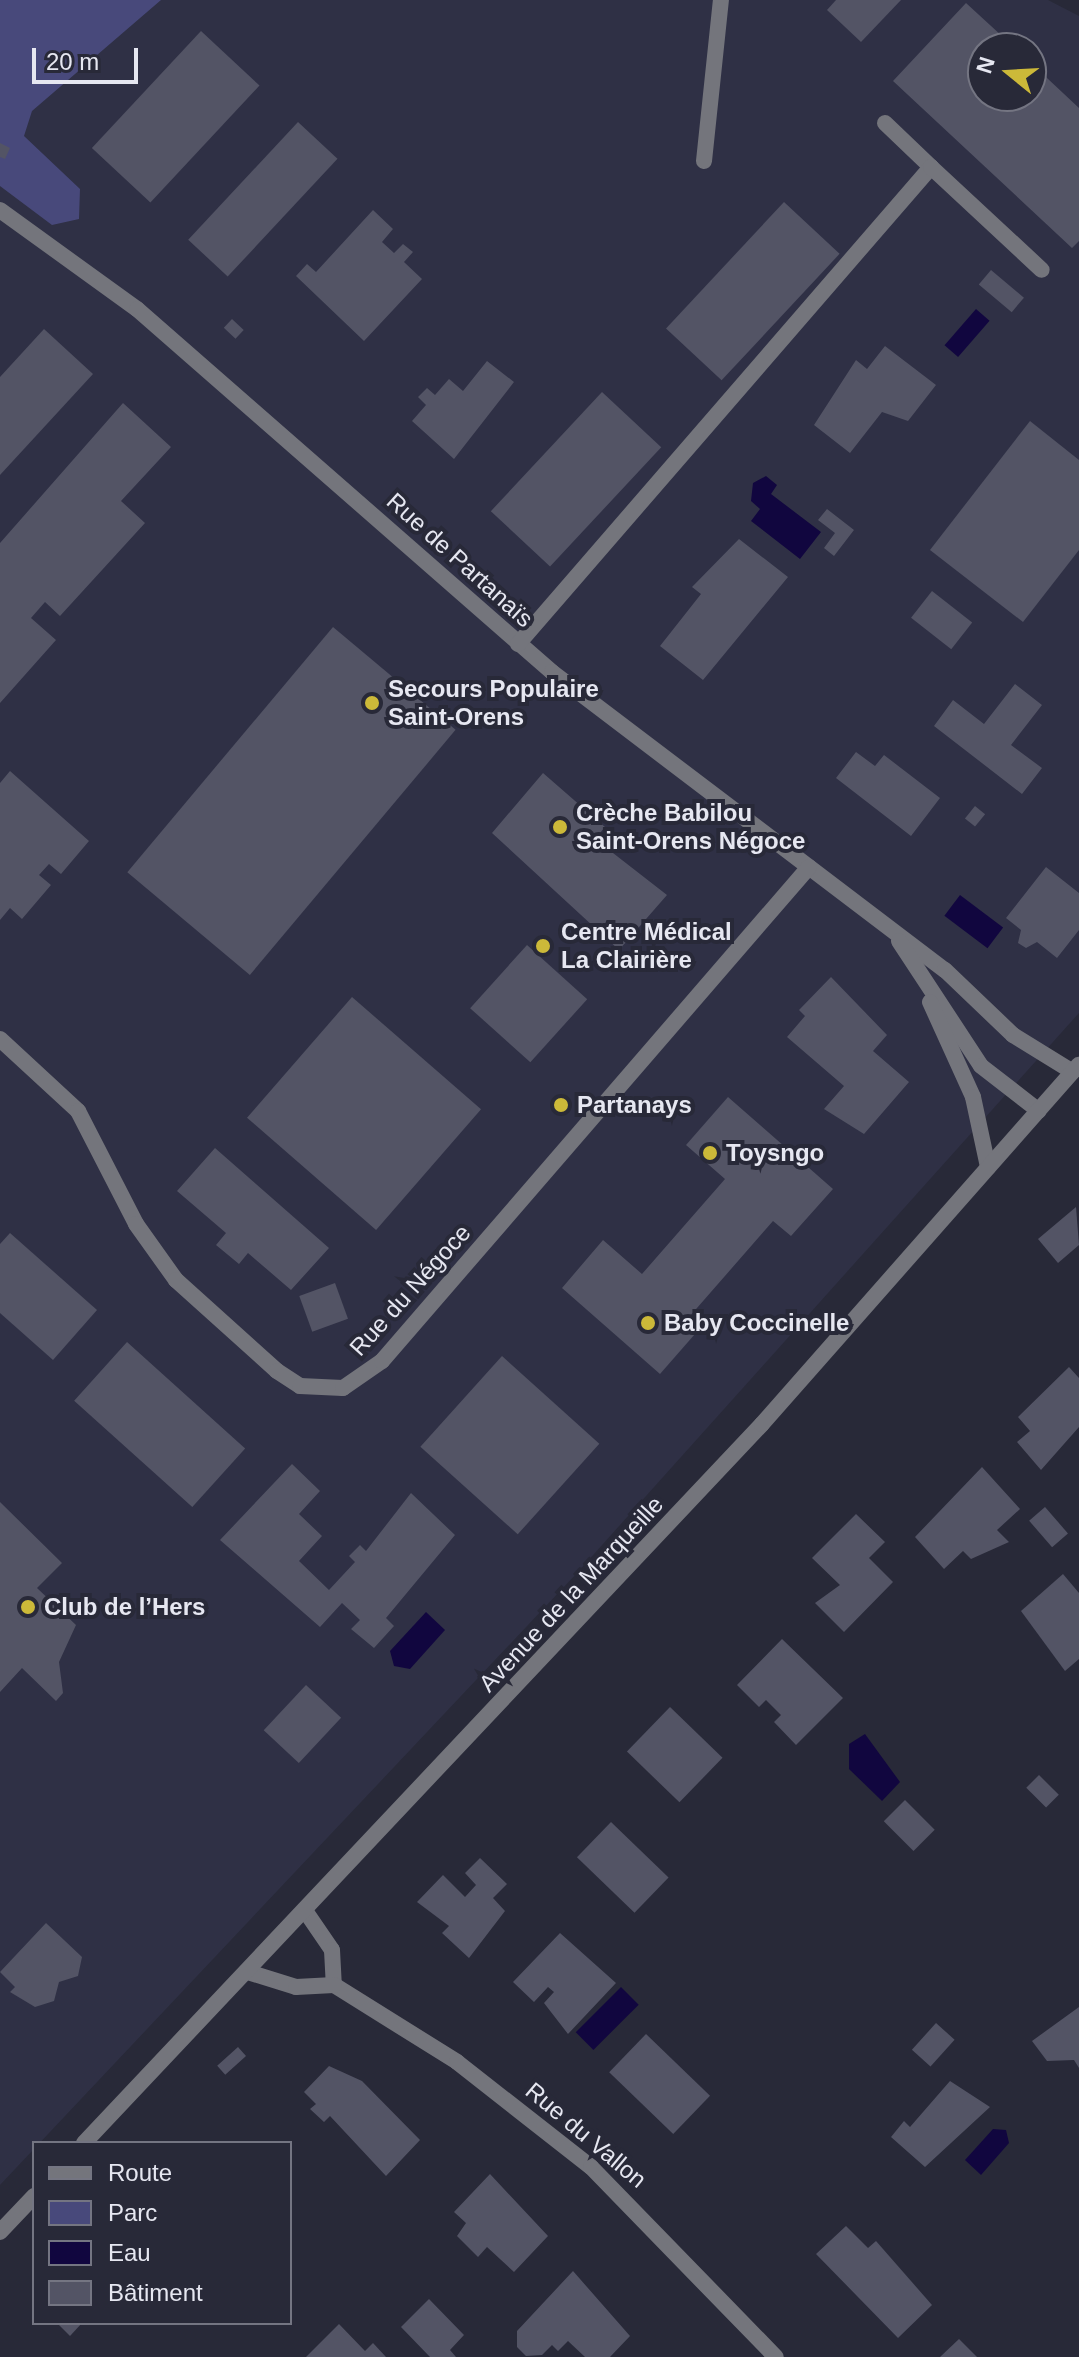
<!DOCTYPE html>
<html>
<head>
<meta charset="utf-8">
<style>
	body { margin:0 }
	#map { position:relative; width:1079px; height:2357px; overflow:hidden; background:#282938; font-family:Arial,sans-serif }
	div>[style] { position:absolute }
	[style*='--x'] { left:calc(var(--x)*1px); top:calc(var(--y)*1px); width:calc(var(--w)*1px); rotate:calc(var(--a)*1deg) }
	.built>* { inset:0; background:#2f3045 }
	.green>* { inset:0; background:#48497b }
	.water>* { inset:0; background:#11063f; transform-origin:0 0 }
	.building>* { inset:0; background:#535465; transform-origin:0 0 }
	.service>* { height:16px; margin:-8px; padding:0 8px; transform-origin:8px; border-radius:8px; background:#74757c }
	.minor>* { height:16px; margin:-8px; padding:0 8px; transform-origin:8px; border-radius:8px; background:#74757c }
	.tertiary>* { height:16px; margin:-8px; padding:0 8px; transform-origin:8px; border-radius:8px; background:#74757c }
	.dots>* { width:22px; height:22px; translate:-50% -50%; box-sizing:border-box; border:4px solid #282938; border-radius:50% }
	span { translate:-50% -50%; white-space:nowrap; text-align:center; line-height:1.15; -webkit-text-stroke:8px #282938; paint-order:stroke }
	.street-label { font-size:24px; color:#e6e7f1 }
	.poi-label { font-size:24px; color:#e6e7f1; font-weight:700 }
	.left { translate:0 -50%; text-align:left }
	.legend { position:absolute; left:32px; top:2141px; width:260px; height:184px; box-sizing:border-box; background:#282938; border:2px solid #747582; margin:0; padding:10px 14px; list-style:none; font-size:24px; color:#e6e7f1 }
	.legend li { display:flex; align-items:center; gap:16px; height:40px }
	.legend b { width:40px; border:2px solid #747582 }
	.north { position:absolute; left:967px; top:32px; width:80px; height:80px; box-sizing:border-box; background:#282938; border:2px solid #747582; border-radius:50%; rotate:288deg; font-size:22px; font-weight:700; line-height:32px; text-align:center; color:#e6e7f1 }
	.north::after { content:''; display:block; margin:auto; width:28px; height:36px; background:#ccb939; clip-path:polygon(50% 0,100% 100%,50% 72%,0 100%) }
	.scale { position:absolute; left:32px; top:48px; width:106px; height:36px; box-sizing:border-box; border:4px solid #e6e7f1; border-top:0; padding-left:10px; font-size:24px; line-height:28px; white-space:nowrap; color:#e6e7f1; -webkit-text-stroke:6px #282938; paint-order:stroke }
</style>
</head>
<body>
<div id="map">
	<div class="built">
		<div style="clip-path:polygon(evenodd,138px 0,1048px 0,1079px 16px,1079px 1013px,577px 1573px,0 2185px,0 97px,138px 0,983px 48px,1031px 48px,1031px 96px,983px 96px,983px 48px)"></div>
	</div>
	<div class="green">
		<div style="clip-path:polygon(0 0,161px 0,32px 111px,24px 136px,80px 189px,79px 219px,52px 225px,0 186px)"></div>
	</div>
	<div class="water">
		<div style="left:976px;top:309px;width:18px;height:48px;rotate:41deg"></div>
		<div style="clip-path:polygon(766px 476px,777px 485px,771px 494px,821px 532px,800px 559px,751px 521px,760px 509px,751px 501px,753px 483px)"></div>
		<div style="left:960px;top:895px;width:54px;height:26px;rotate:37deg"></div>
		<div style="clip-path:polygon(426px 1612px,445px 1630px,410px 1669px,394px 1666px,390px 1651px)"></div>
		<div style="clip-path:polygon(865px 1734px,900px 1782px,882px 1801px,849px 1769px,849px 1744px)"></div>
		<div style="left:621px;top:1987px;width:25px;height:64px;rotate:45deg"></div>
		<div style="clip-path:polygon(993px 2129px,1006px 2130px,1009px 2143px,981px 2175px,965px 2160px)"></div>
	</div>
	<div class="building">
		<div style="clip-path:polygon(836px 0,901px 0,861px 42px,827px 10px)"></div>
		<div style="clip-path:polygon(966px 3px,1015px 48px,983px 48px,983px 96px,1031px 96px,1031px 63px,1079px 108px,1079px 241px,1072px 248px,893px 81px)"></div>
		<div style="left:201px;top:31px;width:80px;height:160px;rotate:43deg"></div>
		<div style="left:298px;top:122px;width:54px;height:161px;rotate:43deg"></div>
		<div style="clip-path:polygon(0 143px,10px 148px,5px 159px,0 157px)"></div>
		<div style="left:784px;top:202px;width:76px;height:173px;rotate:43deg"></div>
		<div style="clip-path:polygon(373px 210px,393px 229px,382px 242px,394px 253px,403px 244px,413px 252px,404px 262px,422px 279px,364px 341px,296px 276px,307px 264px,316px 272px)"></div>
		<div style="left:991px;top:270px;width:43px;height:19px;rotate:40deg"></div>
		<div style="left:232px;top:319px;width:16px;height:12px;rotate:43deg"></div>
		<div style="clip-path:polygon(44px 329px,93px 374px,0 475px,0 377px)"></div>
		<div style="clip-path:polygon(885px 346px,936px 385px,908px 421px,882px 412px,850px 453px,814px 425px,856px 360px,867px 369px)"></div>
		<div style="clip-path:polygon(487px 361px,514px 382px,454px 459px,412px 421px,426px 405px,418px 397px,427px 388px,435px 395px,449px 379px,463px 391px)"></div>
		<div style="left:602px;top:392px;width:81px;height:163px;rotate:43deg"></div>
		<div style="clip-path:polygon(123px 403px,171px 447px,121px 501px,145px 523px,60px 616px,45px 602px,31px 618px,56px 640px,0 703px,0 543px)"></div>
		<div style="clip-path:polygon(1030px 421px,1079px 460px,1079px 550px,1023px 622px,930px 550px)"></div>
		<div style="clip-path:polygon(827px 509px,854px 530px,834px 556px,824px 548px,835px 533px,818px 520px)"></div>
		<div style="clip-path:polygon(739px 539px,788px 577px,703px 680px,660px 646px,701px 594px,692px 587px)"></div>
		<div style="left:932px;top:591px;width:51px;height:34px;rotate:38deg"></div>
		<div style="left:333px;top:627px;width:160px;height:320px;rotate:40deg"></div>
		<div style="clip-path:polygon(1015px 684px,1042px 705px,1011px 745px,1042px 768px,1022px 794px,934px 726px,953px 700px,984px 724px)"></div>
		<div style="clip-path:polygon(856px 752px,875px 766px,884px 755px,940px 798px,911px 836px,836px 778px)"></div>
		<div style="clip-path:polygon(10px 771px,89px 841px,61px 874px,49px 864px,39px 875px,51px 885px,22px 919px,10px 908px,0 920px,0 783px)"></div>
		<div style="clip-path:polygon(543px 773px,605px 827px,595px 839px,667px 895px,619px 950px,492px 833px)"></div>
		<div style="left:975px;top:806px;width:13px;height:16px;rotate:39deg"></div>
		<div style="clip-path:polygon(1046px 867px,1079px 893px,1079px 930px,1057px 958px,1037px 942px,1026px 948px,1018px 943px,1021px 930px,1006px 918px)"></div>
		<div style="left:527px;top:945px;width:81px;height:85px;rotate:42deg"></div>
		<div style="clip-path:polygon(831px 977px,887px 1035px,873px 1051px,909px 1082px,864px 1134px,824px 1109px,844px 1086px,787px 1037px,805px 1016px,799px 1010px)"></div>
		<div style="left:352px;top:997px;width:171px;height:160px;rotate:41deg"></div>
		<div style="left:562px;top:1095px;width:11px;height:16px;rotate:41deg"></div>
		<div style="clip-path:polygon(728px 1097px,833px 1189px,791px 1236px,773px 1221px,690px 1316px,702px 1326px,660px 1374px,562px 1288px,603px 1240px,642px 1274px,725px 1179px,686px 1145px)"></div>
		<div style="clip-path:polygon(215px 1148px,329px 1248px,291px 1290px,248px 1253px,239px 1264px,216px 1245px,226px 1233px,177px 1191px)"></div>
		<div style="clip-path:polygon(1076px 1207px,1079px 1245px,1058px 1263px,1038px 1239px)"></div>
		<div style="clip-path:polygon(10px 1233px,97px 1310px,53px 1360px,0 1313px,0 1244px)"></div>
		<div style="left:335px;top:1283px;width:38px;height:38px;rotate:70deg"></div>
		<div style="left:127px;top:1342px;width:159px;height:79px;rotate:42deg"></div>
		<div style="left:502px;top:1356px;width:131px;height:122px;rotate:42deg"></div>
		<div style="clip-path:polygon(1069px 1367px,1079px 1378px,1079px 1427px,1041px 1470px,1017px 1442px,1030px 1431px,1018px 1417px)"></div>
		<div style="clip-path:polygon(292px 1464px,320px 1491px,299px 1514px,322px 1536px,299px 1561px,329px 1590px,355px 1562px,349px 1556px,360px 1545px,366px 1551px,411px 1493px,455px 1535px,386px 1618px,394px 1626px,374px 1648px,351px 1629px,360px 1620px,342px 1603px,320px 1627px,220px 1540px)"></div>
		<div style="clip-path:polygon(982px 1467px,1020px 1509px,997px 1530px,1009px 1542px,971px 1559px,963px 1551px,944px 1569px,915px 1537px)"></div>
		<div style="clip-path:polygon(0 1502px,62px 1563px,37px 1588px,76px 1625px,59px 1662px,63px 1693px,56px 1701px,22px 1668px,0 1692px)"></div>
		<div style="left:1045px;top:1507px;width:35px;height:21px;rotate:49deg"></div>
		<div style="clip-path:polygon(856px 1514px,885px 1542px,869px 1558px,893px 1582px,844px 1632px,815px 1603px,840px 1585px,812px 1558px)"></div>
		<div style="clip-path:polygon(1063px 1574px,1079px 1593px,1079px 1659px,1065px 1671px,1021px 1611px)"></div>
		<div style="clip-path:polygon(782px 1639px,843px 1698px,796px 1745px,774px 1722px,781px 1715px,766px 1700px,759px 1707px,737px 1685px)"></div>
		<div style="left:306px;top:1685px;width:48px;height:62px;rotate:43deg"></div>
		<div style="left:670px;top:1707px;width:73px;height:62px;rotate:44deg"></div>
		<div style="left:1039px;top:1775px;width:28px;height:18px;rotate:45deg"></div>
		<div style="left:905px;top:1800px;width:42px;height:30px;rotate:45deg"></div>
		<div style="left:611px;top:1822px;width:80px;height:49px;rotate:44deg"></div>
		<div style="clip-path:polygon(480px 1858px,507px 1884px,493px 1898px,505px 1911px,469px 1958px,442px 1933px,449px 1926px,417px 1902px,443px 1875px,465px 1897px,476px 1885px,465px 1873px)"></div>
		<div style="clip-path:polygon(46px 1923px,82px 1957px,78px 1976px,59px 1982px,54px 2001px,35px 2007px,10px 1992px,15px 1987px,0 1972px)"></div>
		<div style="clip-path:polygon(560px 1933px,616px 1983px,568px 2034px,544px 2003px,554px 1992px,548px 1987px,534px 2002px,513px 1982px)"></div>
		<div style="clip-path:polygon(1079px 2007px,1079px 2068px,1074px 2060px,1047px 2061px,1032px 2041px)"></div>
		<div style="left:936px;top:2023px;width:25px;height:36px;rotate:42deg"></div>
		<div style="left:646px;top:2034px;width:89px;height:53px;rotate:44deg"></div>
		<div style="left:238px;top:2047px;width:12px;height:28px;rotate:48deg"></div>
		<div style="clip-path:polygon(329px 2066px,362px 2081px,420px 2140px,386px 2176px,330px 2116px,324px 2122px,310px 2109px,316px 2104px,304px 2092px)"></div>
		<div style="clip-path:polygon(950px 2081px,990px 2107px,925px 2167px,891px 2137px,904px 2121px,910px 2127px)"></div>
		<div style="clip-path:polygon(490px 2174px,548px 2236px,514px 2272px,487px 2247px,478px 2257px,457px 2236px,466px 2223px,454px 2212px)"></div>
		<div style="clip-path:polygon(846px 2226px,868px 2248px,876px 2241px,932px 2305px,898px 2338px,816px 2254px)"></div>
		<div style="clip-path:polygon(573px 2271px,630px 2336px,610px 2357px,585px 2357px,568px 2341px,558px 2351px,552px 2345px,542px 2355px,526px 2356px,517px 2347px,517px 2331px)"></div>
		<div style="clip-path:polygon(429px 2299px,464px 2335px,450px 2350px,456px 2357px,430px 2357px,401px 2327px)"></div>
		<div style="clip-path:polygon(57px 2323px,82px 2323px,70px 2336px)"></div>
		<div style="clip-path:polygon(339px 2324px,365px 2351px,373px 2343px,386px 2357px,306px 2357px)"></div>
		<div style="clip-path:polygon(959px 2339px,977px 2357px,940px 2357px)"></div>
	</div>
	<div class="service">
		<div style="--x:704;--y:161;--w:162;--a:-84"></div>
	</div>
	<div class="minor">
		<div style="--x:885;--y:123;--w:64;--a:43.7"></div>
		<div style="--x:0;--y:210;--w:169;--a:35.9"></div>
		<div style="--x:137;--y:309;--w:551;--a:41.18"></div>
		<div style="--x:552;--y:672;--w:493;--a:37.2"></div>
		<div style="--x:945;--y:970;--w:94;--a:43.7"></div>
		<div style="--x:1013;--y:1035;--w:70;--a:31.7"></div>
		<div style="--x:518;--y:644;--w:631;--a:-49.11"></div>
		<div style="--x:931;--y:167;--w:151;--a:42.9"></div>
		<div style="--x:899;--y:941;--w:149;--a:56.7"></div>
		<div style="--x:981;--y:1066;--w:73;--a:37.8"></div>
		<div style="--x:930;--y:1002;--w:104;--a:65.6"></div>
		<div style="--x:973;--y:1097;--w:72;--a:77.9"></div>
		<div style="--x:0;--y:1039;--w:106;--a:42.7"></div>
		<div style="--x:78;--y:1111;--w:127;--a:62.8"></div>
		<div style="--x:136;--y:1224;--w:69;--a:54.5"></div>
		<div style="--x:176;--y:1280;--w:136;--a:42"></div>
		<div style="--x:277;--y:1371;--w:27;--a:33"></div>
		<div style="--x:300;--y:1386;--w:43;--a:2.7"></div>
		<div style="--x:343;--y:1388;--w:47;--a:-34.7"></div>
		<div style="--x:382;--y:1361;--w:653;--a:-49.16"></div>
		<div style="--x:306;--y:1912;--w:46;--a:55.6"></div>
		<div style="--x:332;--y:1950;--w:35;--a:87"></div>
		<div style="--x:334;--y:1985;--w:145;--a:32"></div>
		<div style="--x:457;--y:2062;--w:170;--a:38.1"></div>
		<div style="--x:591;--y:2167;--w:265;--a:45.8"></div>
		<div style="--x:248;--y:1972;--w:50;--a:17.4"></div>
		<div style="--x:296;--y:1987;--w:38;--a:-3"></div>
	</div>
	<div class="tertiary">
		<div style="--x:84;--y:2143;--w:988;--a:-46.68"></div>
		<div style="--x:762;--y:1424;--w:479;--a:-48.6"></div>
		<div style="--x:0;--y:2232;--w:50;--a:-46.6"></div>
	</div>
	<div class="dots">
		<div style="left:372px;top:703px;background:#ccb939"></div>
		<div style="left:560px;top:827px;background:#ccb939"></div>
		<div style="left:543px;top:946px;background:#ccb939"></div>
		<div style="left:561px;top:1105px;background:#ccb939"></div>
		<div style="left:710px;top:1153px;background:#ccb939"></div>
		<div style="left:648px;top:1323px;background:#ccb939"></div>
		<div style="left:28px;top:1607px;background:#ccb939"></div>
	</div>
	<div class="street-label">
		<span style="left:460px;top:560px;rotate:42deg">Rue de Partanaïs</span>
		<span style="left:410px;top:1290px;rotate:-48deg">Rue du Négoce</span>
		<span style="left:571px;top:1594px;rotate:-47deg">Avenue de la Marqueille</span>
		<span style="left:586px;top:2135px;rotate:40deg">Rue du Vallon</span>
	</div>
	<div class="poi-label">
		<span class="left" style="left:388px;top:703px">Secours Populaire<br>Saint-Orens</span>
		<span class="left" style="left:576px;top:827px">Crèche Babilou<br>Saint-Orens Négoce</span>
		<span class="left" style="left:561px;top:946px">Centre Médical<br>La Clairière</span>
		<span class="left" style="left:577px;top:1105px">Partanays</span>
		<span class="left" style="left:726px;top:1153px">Toysngo</span>
		<span class="left" style="left:664px;top:1323px">Baby Coccinelle</span>
		<span class="left" style="left:44px;top:1607px">Club de l’Hers</span>
	</div>
	<ul class="legend">
	<li><b style="height:10px;background:#74757c"></b>Route</li>
	<li><b style="height:22px;background:#48497b"></b>Parc</li>
	<li><b style="height:22px;background:#11063f"></b>Eau</li>
	<li><b style="height:22px;background:#535465"></b>Bâtiment</li>
	</ul>
	<div class="north">N</div>
	<div class="scale">20 m</div>
</div>
</body>
</html>
